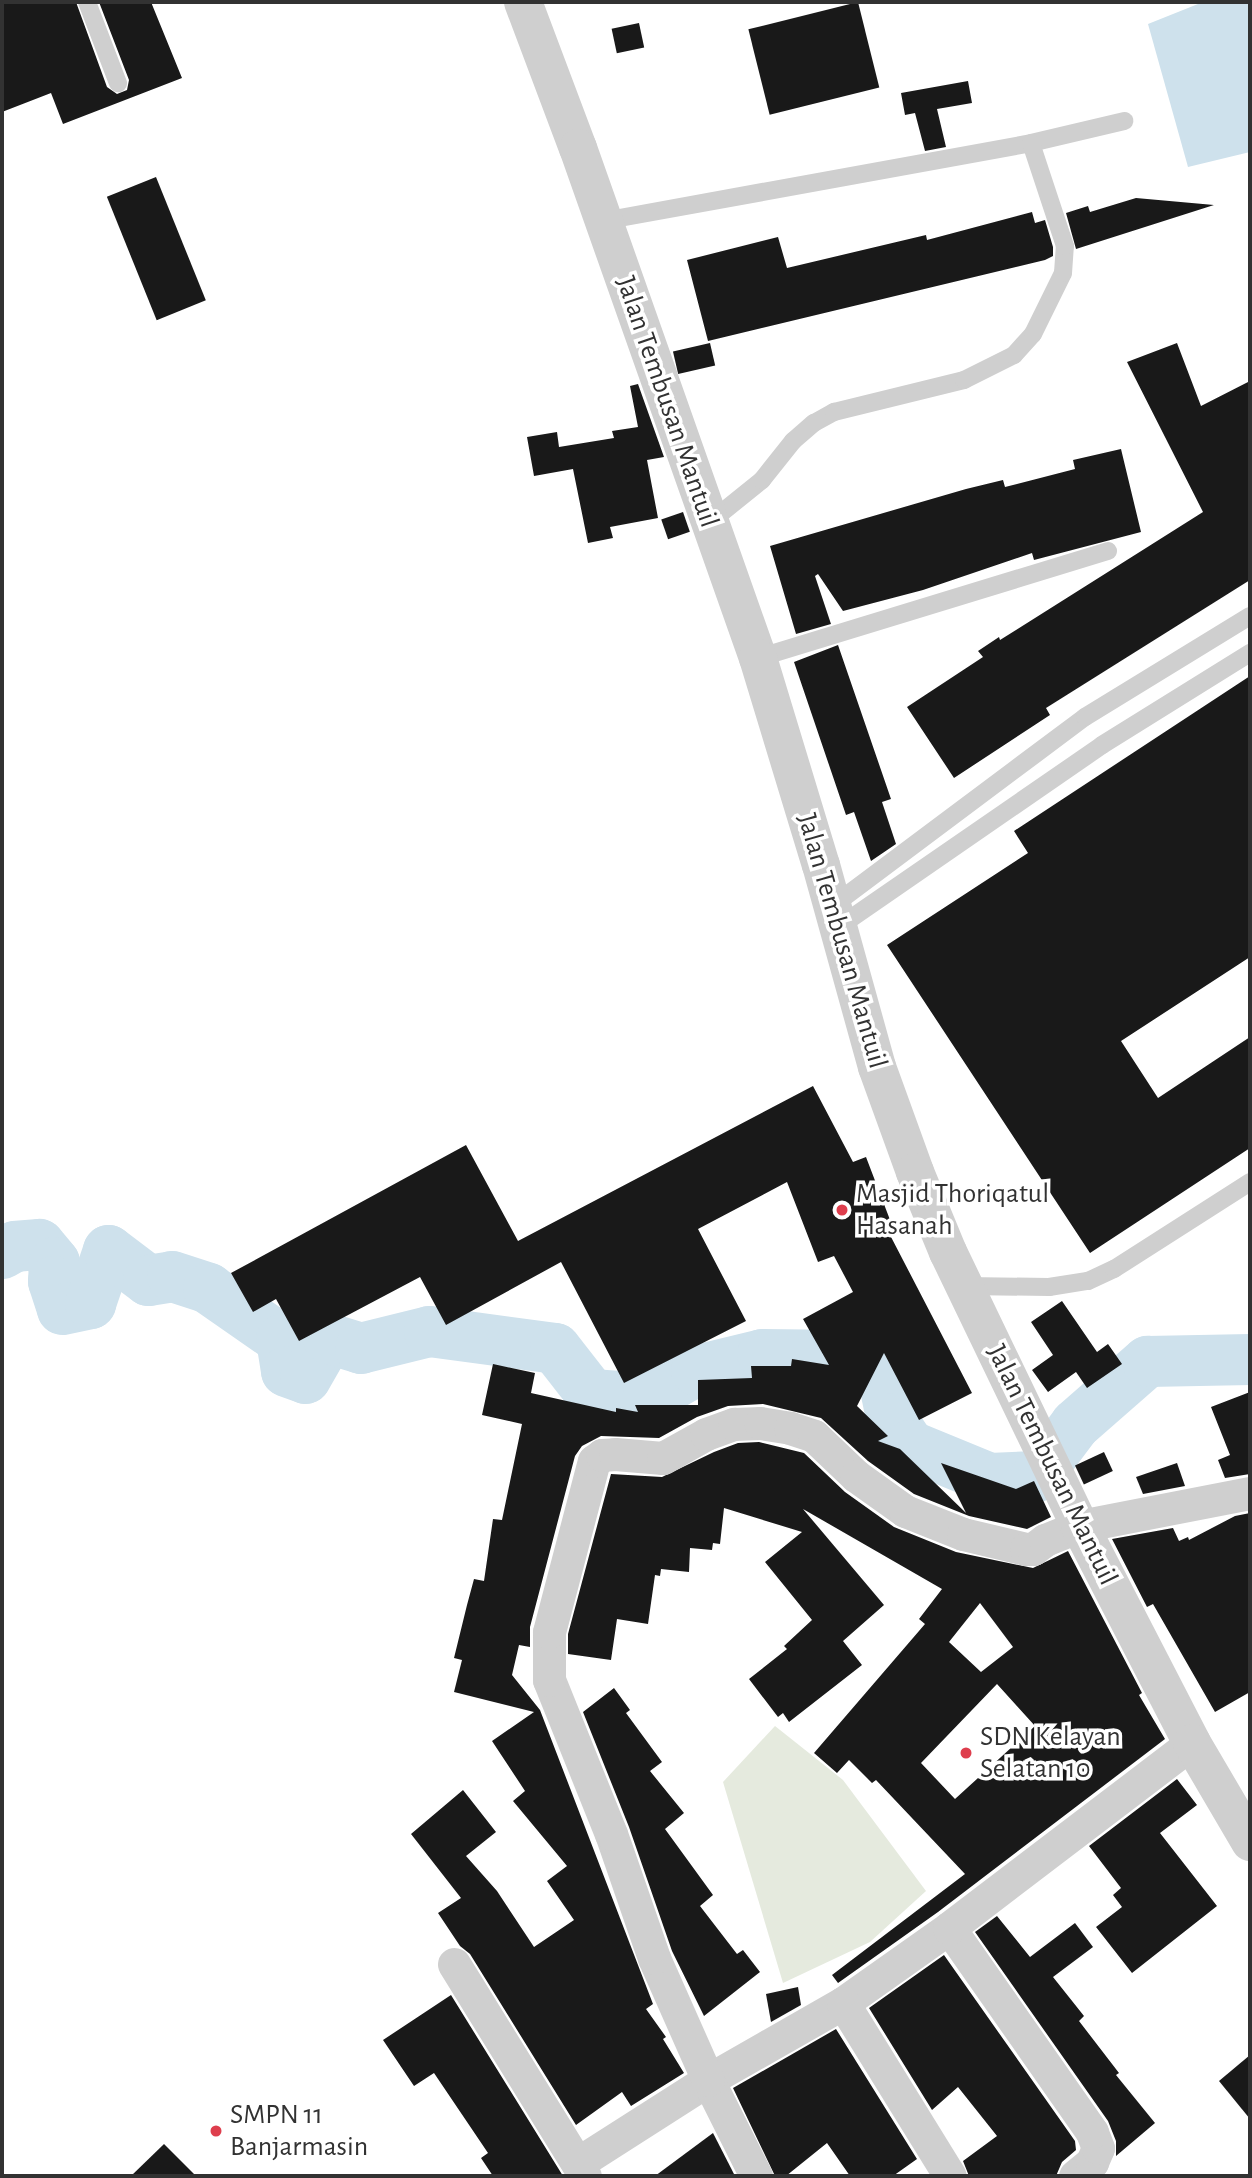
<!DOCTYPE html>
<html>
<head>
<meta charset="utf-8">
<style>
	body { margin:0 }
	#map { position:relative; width:1252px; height:2178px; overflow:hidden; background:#fff; font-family:"Alegreya Sans",sans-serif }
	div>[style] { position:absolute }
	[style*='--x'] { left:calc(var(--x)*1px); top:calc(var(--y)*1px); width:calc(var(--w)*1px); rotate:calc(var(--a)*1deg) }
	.green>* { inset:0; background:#e5eade }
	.water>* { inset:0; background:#cee1ec }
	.river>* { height:51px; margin:-25.5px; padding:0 25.5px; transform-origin:25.5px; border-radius:25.5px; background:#cee1ec }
	.building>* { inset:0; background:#191919; transform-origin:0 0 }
	.service>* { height:18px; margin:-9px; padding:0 9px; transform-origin:9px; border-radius:9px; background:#cfcfcf }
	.minor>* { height:33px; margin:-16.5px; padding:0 16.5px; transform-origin:16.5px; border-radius:16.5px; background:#cfcfcf }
	.tertiary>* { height:38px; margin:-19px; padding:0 19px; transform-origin:19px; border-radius:19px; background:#cfcfcf }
	.dots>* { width:19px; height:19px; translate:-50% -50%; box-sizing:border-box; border:4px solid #fff; border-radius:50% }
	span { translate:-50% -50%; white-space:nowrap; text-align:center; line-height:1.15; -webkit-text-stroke:7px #fff; paint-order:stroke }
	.street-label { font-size:28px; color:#323232 }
	.poi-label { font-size:28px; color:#323232 }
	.left { translate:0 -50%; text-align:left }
	.frame { position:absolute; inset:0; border:4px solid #323232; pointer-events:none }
</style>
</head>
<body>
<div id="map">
	<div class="green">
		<div style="clip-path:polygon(775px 1726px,843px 1780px,926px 1891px,870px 1942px,783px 1983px,723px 1782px)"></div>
	</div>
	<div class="water">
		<div style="clip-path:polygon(1203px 2px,1250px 2px,1250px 152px,1188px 167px,1148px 24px)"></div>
	</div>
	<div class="river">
		<div style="--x:2;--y:1253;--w:14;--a:-30"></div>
		<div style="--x:14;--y:1246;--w:25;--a:-5"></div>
		<div style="--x:39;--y:1244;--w:23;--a:50"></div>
		<div style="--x:54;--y:1262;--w:19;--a:93"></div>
		<div style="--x:53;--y:1281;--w:29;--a:72"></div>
		<div style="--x:62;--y:1309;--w:29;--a:-12"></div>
		<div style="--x:90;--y:1303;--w:56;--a:-71.2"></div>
		<div style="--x:108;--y:1250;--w:50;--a:36.9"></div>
		<div style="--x:148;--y:1280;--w:24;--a:-9"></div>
		<div style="--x:172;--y:1276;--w:38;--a:18"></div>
		<div style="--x:208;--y:1288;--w:89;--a:34.9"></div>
		<div style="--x:281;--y:1339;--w:32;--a:81"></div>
		<div style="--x:286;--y:1371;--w:20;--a:20"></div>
		<div style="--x:305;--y:1378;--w:46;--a:-60.1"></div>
		<div style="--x:328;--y:1338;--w:34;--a:17"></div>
		<div style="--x:360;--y:1348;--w:71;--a:-13.8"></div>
		<div style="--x:429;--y:1331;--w:127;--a:7.7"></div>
		<div style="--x:555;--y:1348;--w:58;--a:52"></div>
		<div style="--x:591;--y:1394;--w:56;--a:4.1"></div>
		<div style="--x:647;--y:1398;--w:56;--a:-29.7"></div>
		<div style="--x:696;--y:1370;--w:68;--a:-13.6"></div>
		<div style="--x:762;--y:1354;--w:87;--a:0.7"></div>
		<div style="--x:849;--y:1355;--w:20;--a:18"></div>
		<div style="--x:868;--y:1361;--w:18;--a:41"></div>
		<div style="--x:882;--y:1373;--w:46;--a:78.7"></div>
		<div style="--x:891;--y:1418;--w:32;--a:56"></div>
		<div style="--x:909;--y:1445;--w:87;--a:22.4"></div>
		<div style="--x:989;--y:1478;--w:47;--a:-2.4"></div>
		<div style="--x:1036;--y:1476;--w:65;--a:-53.1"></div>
		<div style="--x:1075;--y:1424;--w:96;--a:-41.2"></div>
		<div style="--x:1147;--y:1361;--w:103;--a:-1.1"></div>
	</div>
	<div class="building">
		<div style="clip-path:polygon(2px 2px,76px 2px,107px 87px,117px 94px,127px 90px,129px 80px,99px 2px,151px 2px,182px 78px,63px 124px,51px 93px,2px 112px)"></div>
		<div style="left:858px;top:2px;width:88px;height:113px;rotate:76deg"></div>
		<div style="left:639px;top:23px;width:25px;height:28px;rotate:78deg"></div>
		<div style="clip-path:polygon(968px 81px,972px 103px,937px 109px,946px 147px,925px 151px,915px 113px,905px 115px,901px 93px)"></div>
		<div style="left:156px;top:177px;width:133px;height:53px;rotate:68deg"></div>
		<div style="clip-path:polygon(1136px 198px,1214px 205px,1076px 249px,1066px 213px,1088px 206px,1090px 212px)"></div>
		<div style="clip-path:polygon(1032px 212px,1035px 223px,1045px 220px,1053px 247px,1053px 256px,1045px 260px,708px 341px,687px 260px,778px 237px,787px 268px,926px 235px,927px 240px)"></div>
		<div style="left:710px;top:343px;width:23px;height:38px;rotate:77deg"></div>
		<div style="clip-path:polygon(1177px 343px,1201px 406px,1250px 381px,1250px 580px,1046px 708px,1050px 715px,954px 778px,907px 707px,983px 657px,978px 651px,999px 637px,1000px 640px,1203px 512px,1127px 362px)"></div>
		<div style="clip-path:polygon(638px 384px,664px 457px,647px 460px,658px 518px,610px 527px,613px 538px,588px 543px,573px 469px,534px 476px,527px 437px,557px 432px,559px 447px,614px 438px,612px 431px,638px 427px,630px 386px)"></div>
		<div style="clip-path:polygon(1121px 449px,1141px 532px,1034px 560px,1032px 553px,923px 590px,843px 611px,818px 574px,815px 576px,831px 624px,796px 634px,770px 546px,966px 489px,1003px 480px,1005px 487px,1075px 469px,1073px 460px)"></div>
		<div style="left:683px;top:512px;width:21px;height:23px;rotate:71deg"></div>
		<div style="clip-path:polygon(838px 645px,891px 799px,882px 802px,896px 844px,871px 861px,854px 812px,846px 815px,794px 662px)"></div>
		<div style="clip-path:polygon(1250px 676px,1250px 957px,1121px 1041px,1158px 1098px,1250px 1037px,1250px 1148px,1090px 1253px,887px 945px,1028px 853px,1014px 831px)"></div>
		<div style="clip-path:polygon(813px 1086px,853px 1162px,866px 1157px,895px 1233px,890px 1235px,972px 1393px,919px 1420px,884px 1353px,857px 1406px,888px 1436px,878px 1441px,900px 1449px,966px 1513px,941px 1463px,1016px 1489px,1034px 1481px,1051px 1517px,1027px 1529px,969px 1516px,914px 1494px,868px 1461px,821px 1418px,763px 1404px,728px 1406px,697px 1417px,659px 1438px,601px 1436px,582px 1446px,575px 1456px,530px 1627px,530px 1647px,519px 1645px,512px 1675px,540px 1710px,653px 2004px,646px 2009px,666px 2037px,663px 2039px,684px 2073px,631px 2106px,622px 2092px,576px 2125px,470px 1954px,460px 1946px,438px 1913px,461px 1898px,411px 1834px,463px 1790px,496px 1832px,466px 1856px,497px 1891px,534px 1947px,574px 1920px,547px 1881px,567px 1866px,513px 1801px,525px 1791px,492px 1741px,534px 1712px,454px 1692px,462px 1660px,454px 1658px,467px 1605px,474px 1579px,484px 1581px,493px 1519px,502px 1520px,522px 1424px,482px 1415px,493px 1364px,535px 1373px,531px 1393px,616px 1412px,616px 1408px,638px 1412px,635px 1405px,698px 1405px,698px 1380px,752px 1378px,751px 1366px,791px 1366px,792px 1359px,829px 1365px,803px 1319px,853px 1292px,834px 1256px,818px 1262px,787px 1182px,698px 1229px,746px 1321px,624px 1383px,561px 1262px,446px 1325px,420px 1277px,299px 1341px,276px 1299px,253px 1312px,231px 1273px,466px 1145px,518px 1241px)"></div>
		<div style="clip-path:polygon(1062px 1301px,1097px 1352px,1108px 1344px,1122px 1364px,1087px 1388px,1076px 1372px,1048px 1392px,1032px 1370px,1053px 1355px,1031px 1322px)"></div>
		<div style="clip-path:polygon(1250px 1392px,1250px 1474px,1225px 1478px,1218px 1460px,1230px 1455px,1211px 1407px)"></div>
		<div style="clip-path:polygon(evenodd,759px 1442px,804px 1453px,845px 1492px,894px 1527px,956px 1552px,1033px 1568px,1068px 1551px,1142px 1693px,1139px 1695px,1165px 1739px,938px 1912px,838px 1983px,832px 1975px,965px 1874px,876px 1780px,872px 1783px,849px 1760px,837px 1773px,814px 1753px,925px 1624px,919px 1619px,942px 1589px,803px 1509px,884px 1605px,843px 1641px,862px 1665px,789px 1722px,783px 1713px,778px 1717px,749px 1679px,787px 1649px,784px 1646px,812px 1620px,765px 1562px,802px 1532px,724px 1508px,720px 1544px,713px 1543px,712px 1550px,690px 1548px,689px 1572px,661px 1569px,660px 1576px,655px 1575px,648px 1624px,617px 1619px,611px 1660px,568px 1654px,568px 1634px,611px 1474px,662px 1477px,714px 1452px,738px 1443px,759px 1442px,980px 1603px,1013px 1647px,981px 1672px,949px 1642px,980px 1603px,759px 1442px,997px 1684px,1035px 1726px,955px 1799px,921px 1763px,997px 1684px)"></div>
		<div style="left:1104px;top:1452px;width:21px;height:32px;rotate:65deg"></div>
		<div style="clip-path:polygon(1177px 1463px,1185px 1486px,1143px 1494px,1136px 1477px)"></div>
		<div style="clip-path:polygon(1250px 1513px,1250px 1692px,1215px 1712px,1153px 1604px,1147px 1607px,1112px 1539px,1173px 1528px,1179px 1541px,1188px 1537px,1189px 1540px,1235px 1516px)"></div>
		<div style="clip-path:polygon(614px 1688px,630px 1710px,626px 1713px,662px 1762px,650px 1771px,684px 1813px,665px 1829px,713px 1895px,700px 1906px,737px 1954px,743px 1950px,760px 1972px,704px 2016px,672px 1951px,629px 1827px,583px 1712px)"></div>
		<div style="clip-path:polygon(1177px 1779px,1197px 1805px,1160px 1833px,1217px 1906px,1132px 1973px,1096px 1927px,1122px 1907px,1113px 1895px,1121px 1888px,1089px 1846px)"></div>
		<div style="clip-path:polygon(997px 1916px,1030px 1957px,1075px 1923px,1093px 1947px,1053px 1977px,1084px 2016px,1079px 2021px,1119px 2073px,1116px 2075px,1155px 2123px,1116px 2156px,1116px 2141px,1108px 2121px,975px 1932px)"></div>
		<div style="clip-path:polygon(944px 1955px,1075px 2141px,1076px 2150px,1062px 2162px,1056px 2176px,969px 2176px,963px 2161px,997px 2136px,958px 2087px,932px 2110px,869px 2008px)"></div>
		<div style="clip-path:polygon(798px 1987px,801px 2005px,771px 2022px,766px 1994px)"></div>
		<div style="clip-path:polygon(451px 1995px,563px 2176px,493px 2176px,481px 2158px,488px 2153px,434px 2073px,414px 2086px,383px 2040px)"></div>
		<div style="clip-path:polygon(836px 2029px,917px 2159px,893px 2176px,850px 2176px,827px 2143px,786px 2176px,775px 2176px,733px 2088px)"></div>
		<div style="clip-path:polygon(1250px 2055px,1250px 2119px,1219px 2081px)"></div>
		<div style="clip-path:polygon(713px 2133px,735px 2176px,655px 2176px)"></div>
		<div style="clip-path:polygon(164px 2144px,196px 2176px,131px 2176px)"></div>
	</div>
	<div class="service">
		<div style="--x:87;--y:2;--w:87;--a:69.1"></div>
		<div style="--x:603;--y:221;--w:435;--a:-10.3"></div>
		<div style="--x:1031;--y:143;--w:96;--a:-13.3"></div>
		<div style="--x:710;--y:522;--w:67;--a:-38.9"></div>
		<div style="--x:762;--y:480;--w:50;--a:-51.5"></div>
		<div style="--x:793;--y:441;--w:28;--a:-41"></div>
		<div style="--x:814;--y:423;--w:23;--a:-29"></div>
		<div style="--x:834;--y:412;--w:134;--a:-13.8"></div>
		<div style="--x:964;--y:380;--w:56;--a:-26.6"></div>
		<div style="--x:1014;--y:355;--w:28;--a:-48"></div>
		<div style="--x:1033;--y:334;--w:68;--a:-63.8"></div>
		<div style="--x:1063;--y:273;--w:27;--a:-86"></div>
		<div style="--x:1065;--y:246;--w:108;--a:-108.3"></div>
		<div style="--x:758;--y:658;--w:366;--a:-17"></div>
		<div style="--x:831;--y:907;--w:317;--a:-36.8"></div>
		<div style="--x:1085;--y:717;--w:193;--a:-31.5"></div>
		<div style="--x:837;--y:928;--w:322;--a:-34.6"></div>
		<div style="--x:1102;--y:745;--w:174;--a:-31.9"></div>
		<div style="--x:965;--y:1286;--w:84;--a:0.7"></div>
		<div style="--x:1049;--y:1287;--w:39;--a:-9"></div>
		<div style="--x:1088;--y:1281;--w:29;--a:-25"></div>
		<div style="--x:1114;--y:1269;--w:161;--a:-32.6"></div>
	</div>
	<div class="minor">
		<div style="--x:454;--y:1964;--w:249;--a:58.3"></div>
		<div style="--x:843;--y:2003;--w:130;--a:-35.3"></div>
		<div style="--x:578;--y:2163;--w:154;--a:-32.6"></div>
		<div style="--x:708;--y:2080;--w:155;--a:-29.7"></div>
		<div style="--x:843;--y:2003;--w:203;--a:58.3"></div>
		<div style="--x:756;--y:2176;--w:107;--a:-116.6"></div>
		<div style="--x:708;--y:2080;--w:133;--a:-113.9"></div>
		<div style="--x:654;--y:1958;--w:131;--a:-109.1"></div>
		<div style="--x:611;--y:1834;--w:166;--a:-111.9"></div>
		<div style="--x:549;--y:1680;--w:48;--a:-90"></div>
		<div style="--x:549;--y:1632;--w:177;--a:-75.3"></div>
		<div style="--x:594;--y:1461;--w:10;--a:-37"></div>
		<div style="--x:602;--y:1455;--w:13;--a:-4"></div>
		<div style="--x:615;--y:1454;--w:48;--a:4.8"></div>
		<div style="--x:663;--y:1458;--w:49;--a:-29.2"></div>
		<div style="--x:706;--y:1434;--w:30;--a:-20"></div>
		<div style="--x:734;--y:1424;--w:26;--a:-2"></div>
		<div style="--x:760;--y:1423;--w:30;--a:9"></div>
		<div style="--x:790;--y:1428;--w:25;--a:18"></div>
		<div style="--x:814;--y:1436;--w:58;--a:43.6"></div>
		<div style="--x:856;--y:1476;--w:60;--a:35.5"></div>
		<div style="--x:905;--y:1511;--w:62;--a:21.6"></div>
		<div style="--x:963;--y:1534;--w:65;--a:13.4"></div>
		<div style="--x:1026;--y:1549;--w:7;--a:0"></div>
		<div style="--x:1033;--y:1549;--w:15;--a:-37"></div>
		<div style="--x:1045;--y:1540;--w:38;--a:-22"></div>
		<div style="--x:1080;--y:1526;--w:173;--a:-11"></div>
		<div style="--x:1075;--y:2176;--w:22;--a:-39"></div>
		<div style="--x:1092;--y:2162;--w:15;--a:-67"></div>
		<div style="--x:1098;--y:2148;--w:17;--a:-111"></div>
		<div style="--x:1092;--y:2132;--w:249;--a:-125"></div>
		<div style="--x:949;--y:1928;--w:305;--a:-37.3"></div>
	</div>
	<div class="tertiary">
		<div style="--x:523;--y:2;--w:156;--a:69.4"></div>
		<div style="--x:578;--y:148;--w:541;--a:70.56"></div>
		<div style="--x:758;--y:658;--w:216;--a:73.1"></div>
		<div style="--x:821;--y:865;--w:210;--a:74.5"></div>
		<div style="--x:877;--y:1067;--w:112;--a:70.1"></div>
		<div style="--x:915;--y:1172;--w:87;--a:67.6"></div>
		<div style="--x:948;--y:1252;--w:304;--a:64.3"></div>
		<div style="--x:1080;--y:1526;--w:244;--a:62.7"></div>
		<div style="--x:1192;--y:1743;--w:115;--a:59.6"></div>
	</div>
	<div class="dots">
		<div style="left:842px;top:1210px;background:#de3e4d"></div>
		<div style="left:966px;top:1753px;background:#de3e4d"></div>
		<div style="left:216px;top:2131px;background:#de3e4d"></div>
	</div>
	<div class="street-label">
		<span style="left:667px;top:402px;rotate:71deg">Jalan Tembusan Mantuil</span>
		<span style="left:842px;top:941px;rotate:74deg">Jalan Tembusan Mantuil</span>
		<span style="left:1052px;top:1465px;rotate:64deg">Jalan Tembusan Mantuil</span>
	</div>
	<div class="poi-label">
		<span class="left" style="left:856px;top:1210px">Masjid Thoriqatul<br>Hasanah</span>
		<span class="left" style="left:980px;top:1753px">SDN Kelayan<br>Selatan 10</span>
		<span class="left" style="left:230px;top:2131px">SMPN 11<br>Banjarmasin</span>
	</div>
	<div class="frame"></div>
</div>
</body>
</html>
